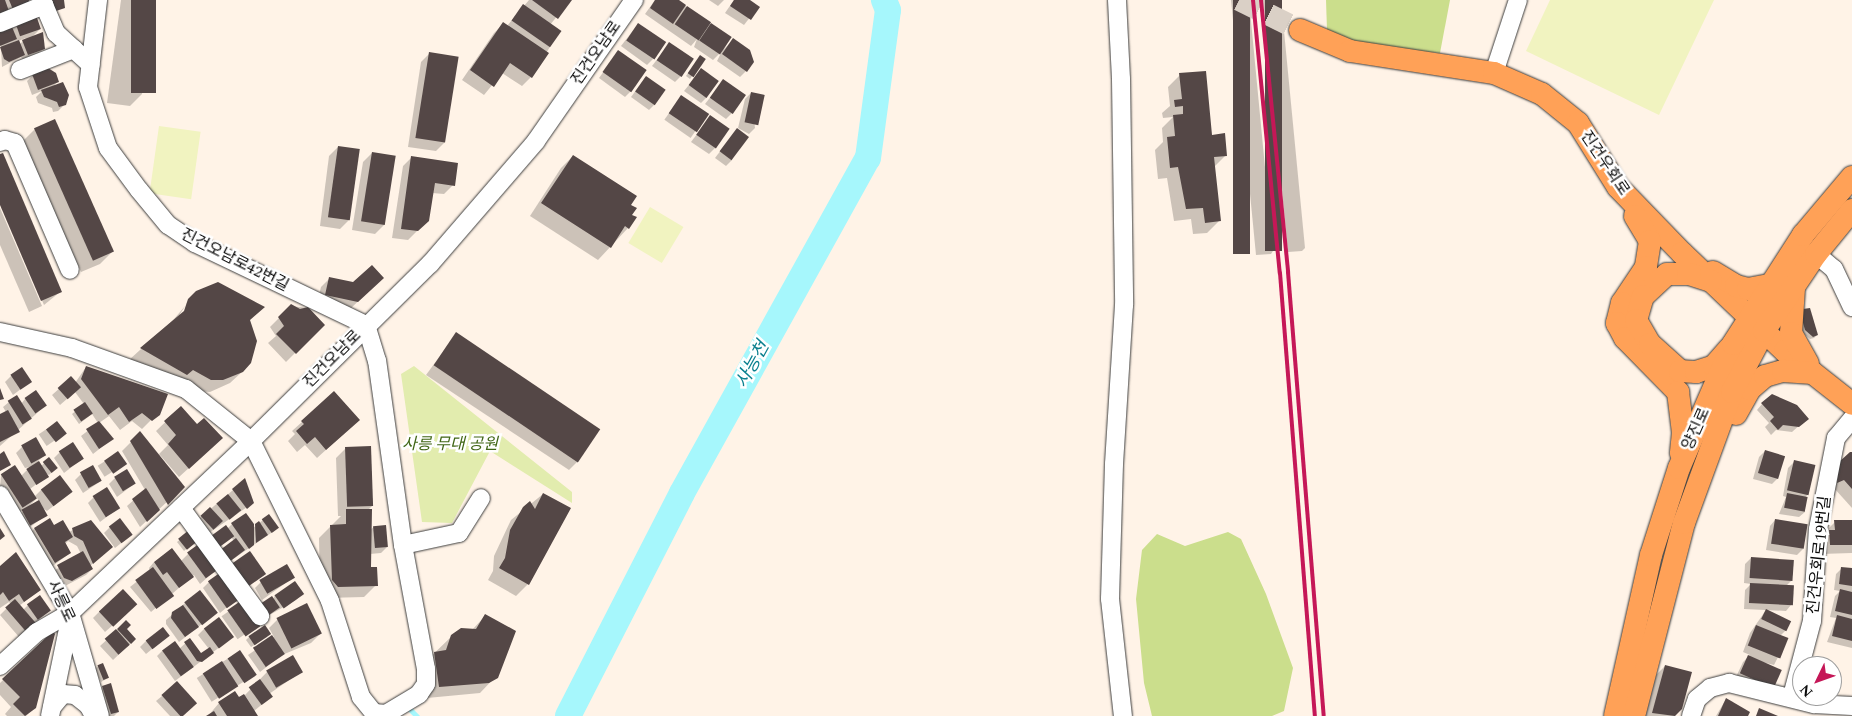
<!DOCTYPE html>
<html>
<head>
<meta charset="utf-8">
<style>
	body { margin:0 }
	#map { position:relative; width:1852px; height:716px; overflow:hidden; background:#fff3e7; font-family:Spectral,"Noto Sans KR",serif }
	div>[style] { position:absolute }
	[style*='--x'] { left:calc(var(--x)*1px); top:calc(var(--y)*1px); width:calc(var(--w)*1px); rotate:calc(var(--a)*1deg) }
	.green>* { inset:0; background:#e2ecae }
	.forest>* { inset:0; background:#cbde8c }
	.pitch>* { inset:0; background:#f1f3c0; transform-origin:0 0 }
	.shadow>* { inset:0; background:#0003; transform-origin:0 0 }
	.stream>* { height:4.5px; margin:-2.25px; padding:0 2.25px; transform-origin:2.25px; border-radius:2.25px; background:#a6f7fc }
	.river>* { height:26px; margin:-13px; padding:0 13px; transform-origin:13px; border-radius:13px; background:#a6f7fc }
	.building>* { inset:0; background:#544746; transform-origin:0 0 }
	.major-tunnel>* { height:22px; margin-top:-11px; transform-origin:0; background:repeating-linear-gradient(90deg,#dad0c6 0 22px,transparent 0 33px) }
	.roads { filter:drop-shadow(0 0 1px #3d3d3d) drop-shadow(0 0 1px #3d3d3d) }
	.minor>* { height:18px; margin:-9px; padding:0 9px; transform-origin:9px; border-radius:9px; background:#fff }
	.major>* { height:22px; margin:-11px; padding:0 11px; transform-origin:11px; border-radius:11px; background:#ffa157 }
	.rail>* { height:4px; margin:-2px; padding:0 2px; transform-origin:2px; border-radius:2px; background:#c51757 }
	span { translate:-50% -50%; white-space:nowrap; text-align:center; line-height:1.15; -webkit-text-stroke:5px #fff; paint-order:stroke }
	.street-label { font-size:16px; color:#0a0a0a }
	.park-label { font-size:16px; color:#406616; font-style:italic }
	.water-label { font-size:18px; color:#0b808f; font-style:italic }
	.north { position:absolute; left:1792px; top:656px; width:50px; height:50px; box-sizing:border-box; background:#fff; border:1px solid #9d9d9d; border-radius:50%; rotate:228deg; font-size:14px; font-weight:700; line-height:20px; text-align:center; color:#0a0a0a }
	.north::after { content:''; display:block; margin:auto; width:18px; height:22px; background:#c51757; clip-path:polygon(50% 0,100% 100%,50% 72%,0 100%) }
</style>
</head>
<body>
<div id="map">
	<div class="green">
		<div style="clip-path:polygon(414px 366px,572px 492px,572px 503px,490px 451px,452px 523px,422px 522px,401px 374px)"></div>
	</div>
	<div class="forest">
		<div style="clip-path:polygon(1326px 0,1450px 0,1440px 53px,1354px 45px,1327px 30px)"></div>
		<div style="clip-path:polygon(1228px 532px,1241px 539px,1266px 594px,1293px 668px,1284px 711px,1272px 716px,1152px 716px,1144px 683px,1136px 599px,1142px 550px,1157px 534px,1185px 546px)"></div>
	</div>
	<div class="pitch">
		<div style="clip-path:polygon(1550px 0,1714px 0,1659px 115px,1526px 51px)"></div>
		<div style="left:159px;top:126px;width:42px;height:68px;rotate:8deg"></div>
		<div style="left:650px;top:207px;width:39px;height:42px;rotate:31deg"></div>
	</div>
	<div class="shadow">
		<div style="clip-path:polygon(0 0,27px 0,0 20px)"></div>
		<div style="clip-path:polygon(121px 0,155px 0,142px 94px,130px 106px,107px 103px)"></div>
		<div style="clip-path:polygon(529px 0,570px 0,550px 25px,560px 31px,531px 77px,522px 86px,502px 73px,484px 95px,462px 80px,494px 33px,503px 24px,507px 26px)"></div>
		<div style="clip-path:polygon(655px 0,677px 0,730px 38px,724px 49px,733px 40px,746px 71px,740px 77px,717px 61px,722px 51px,713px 60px,694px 47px,697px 39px,691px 46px,645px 14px)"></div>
		<div style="clip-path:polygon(709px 0,724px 0,718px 6px)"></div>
		<div style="clip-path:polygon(734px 0,748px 0,758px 7px,744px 25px,725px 13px)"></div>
		<div style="clip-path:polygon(1231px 0,1249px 0,1273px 251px,1271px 254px,1256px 255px)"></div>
		<div style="clip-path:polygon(1263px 0,1281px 0,1305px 248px,1302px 251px,1288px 252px)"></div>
		<div style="clip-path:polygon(evenodd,15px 21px,40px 29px,31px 38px,42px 34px,43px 49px,37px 55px,23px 60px,21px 57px,2px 67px,0 28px,15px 21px,26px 38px,19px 45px,18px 41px,26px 38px)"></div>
		<div style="clip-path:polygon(638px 24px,653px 59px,647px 65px,621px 46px)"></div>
		<div style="clip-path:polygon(669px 44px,681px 76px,675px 82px,652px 66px)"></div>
		<div style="clip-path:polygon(618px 52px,631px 91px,625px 97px,599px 78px)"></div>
		<div style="clip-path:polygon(430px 53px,445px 142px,436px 151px,408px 147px,421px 62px)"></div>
		<div style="clip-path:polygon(698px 59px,705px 59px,690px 79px,686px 76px)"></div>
		<div style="clip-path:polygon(701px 70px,707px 97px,701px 103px,684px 91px)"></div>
		<div style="clip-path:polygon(33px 75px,58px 81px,52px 88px,65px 104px,58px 111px,53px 112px,52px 108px,38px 103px,36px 97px,42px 91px,32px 95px,27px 81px)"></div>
		<div style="clip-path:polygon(1180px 75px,1211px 136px,1226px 155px,1214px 167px,1219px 221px,1207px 233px,1193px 234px,1191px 219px,1174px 221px,1167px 178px,1158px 179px,1155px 150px,1163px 142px,1162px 128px,1173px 117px,1163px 118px,1162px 113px,1170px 106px,1168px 87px)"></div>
		<div style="clip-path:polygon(646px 77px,655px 104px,649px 110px,631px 97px)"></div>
		<div style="clip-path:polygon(723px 81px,732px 113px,726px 119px,705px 104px)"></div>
		<div style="clip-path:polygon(751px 93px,755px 128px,749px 134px,738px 128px,745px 99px)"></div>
		<div style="left:681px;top:96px;width:32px;height:29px;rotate:35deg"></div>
		<div style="clip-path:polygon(710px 117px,715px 148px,709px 154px,691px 142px)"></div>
		<div style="clip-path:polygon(35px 129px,112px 252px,100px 264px,81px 272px,23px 141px)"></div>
		<div style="clip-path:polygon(737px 129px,732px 160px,726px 166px,715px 158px)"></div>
		<div style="clip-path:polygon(338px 147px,349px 220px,340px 229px,320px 226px,329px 156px)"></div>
		<div style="clip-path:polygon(372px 153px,384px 225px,375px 234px,352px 230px,363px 162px)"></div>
		<div style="clip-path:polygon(0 155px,60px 292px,44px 305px,0 202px)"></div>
		<div style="clip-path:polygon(573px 156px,629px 205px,628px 228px,598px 260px,530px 216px,561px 168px)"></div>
		<div style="clip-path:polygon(412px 157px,453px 185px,444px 194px,432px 193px,421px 227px,408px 240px,392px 238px,403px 166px)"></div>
		<div style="clip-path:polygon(0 208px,42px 306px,29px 312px,0 245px)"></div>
		<div style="clip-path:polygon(330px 278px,373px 287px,348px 311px,317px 304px,321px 287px)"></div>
		<div style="clip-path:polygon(evenodd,197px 292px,249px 321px,243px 371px,230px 383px,210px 392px,199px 391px,129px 360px,174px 319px,197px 292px,189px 300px,192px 300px,182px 316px,180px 314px,189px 300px)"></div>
		<div style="clip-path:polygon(291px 306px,307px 308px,323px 325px,286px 362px,268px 343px,276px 336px,270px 327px)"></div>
		<div style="clip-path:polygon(1799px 318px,1817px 335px,1814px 338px,1810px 339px,1803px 333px)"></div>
		<div style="clip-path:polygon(456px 334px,578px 461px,569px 470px,426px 375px)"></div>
		<div style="clip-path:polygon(86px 367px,153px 418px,142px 429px,132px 421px,120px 430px,109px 416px,99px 423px,112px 439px,93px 454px,81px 436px,98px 423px,92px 414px,79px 424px,72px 414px,84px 404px,75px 392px,60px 405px,52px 395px,71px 378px,75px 383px)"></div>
		<div style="clip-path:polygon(11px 376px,30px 382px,13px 395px,5px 382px)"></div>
		<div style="clip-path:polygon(334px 393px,349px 429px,317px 458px,305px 445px,297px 452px,288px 441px,295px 434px,292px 431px)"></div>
		<div style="clip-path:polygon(25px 399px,45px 406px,0 446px,0 416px,6px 412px,3px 407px,9px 402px,21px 404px)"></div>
		<div style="clip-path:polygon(1762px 404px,1801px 424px,1792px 432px,1776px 430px,1771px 435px,1765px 427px,1769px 423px,1757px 410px)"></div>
		<div style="clip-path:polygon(180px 408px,212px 447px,179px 477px,159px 454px,168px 445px,156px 431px)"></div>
		<div style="left:57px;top:422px;width:14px;height:22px;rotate:56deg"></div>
		<div style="clip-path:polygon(140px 433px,183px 487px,140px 527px,127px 506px,145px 490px,122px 451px)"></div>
		<div style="clip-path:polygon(evenodd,22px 447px,45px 455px,38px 461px,41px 466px,49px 459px,56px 468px,49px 475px,44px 472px,47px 476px,30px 489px,34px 497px,41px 490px,72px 492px,47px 511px,41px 507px,46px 515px,25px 531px,17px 517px,27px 508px,15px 514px,0 488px,1px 475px,15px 467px,21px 476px,30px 467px,25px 468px,16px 453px,22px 447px,37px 498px,39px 501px,28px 509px,27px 508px,37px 498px)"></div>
		<div style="clip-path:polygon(345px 449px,372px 506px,368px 510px,370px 530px,374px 527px,387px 547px,381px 553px,370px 554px,370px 568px,376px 585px,364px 597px,326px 598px,320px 593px,319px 538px,341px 516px,338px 516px,336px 458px)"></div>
		<div style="clip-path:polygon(1765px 451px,1778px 478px,1772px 484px,1753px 479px,1759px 457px)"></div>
		<div style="clip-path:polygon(60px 452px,82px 459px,64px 473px,54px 458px)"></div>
		<div style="left:118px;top:453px;width:13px;height:24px;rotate:58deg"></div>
		<div style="clip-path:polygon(1852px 454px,1852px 508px,1834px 488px,1830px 472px)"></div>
		<div style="clip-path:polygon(1794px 462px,1808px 494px,1805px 498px,1805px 512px,1799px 517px,1779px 514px,1786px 497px,1783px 496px,1788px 468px)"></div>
		<div style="clip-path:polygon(81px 474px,101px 481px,83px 493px,75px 480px)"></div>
		<div style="clip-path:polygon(115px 478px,134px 484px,117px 497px,109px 484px)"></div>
		<div style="clip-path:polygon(245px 480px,253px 503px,206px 535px,195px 522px)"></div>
		<div style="clip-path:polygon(543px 494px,528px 584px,516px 596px,488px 580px,493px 571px,494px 556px,511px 520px)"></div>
		<div style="clip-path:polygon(94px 497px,118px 508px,100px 522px,88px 503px)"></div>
		<div style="clip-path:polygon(268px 516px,274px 531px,223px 566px,234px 541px,231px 537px,212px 552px,227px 529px,232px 524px,253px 528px)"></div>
		<div style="clip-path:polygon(1775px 520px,1803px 549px,1797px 555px,1766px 550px,1770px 526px)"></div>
		<div style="clip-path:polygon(91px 521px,105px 552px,90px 566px,92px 569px,86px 575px,65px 586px,58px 584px,52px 572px,81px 554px,77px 546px,68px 541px,65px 544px,70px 553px,46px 571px,25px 538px,34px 529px,54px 527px,69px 532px)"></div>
		<div style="clip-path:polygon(1852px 521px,1852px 553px,1821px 554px,1826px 531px,1835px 522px)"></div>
		<div style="clip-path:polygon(110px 527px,125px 540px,115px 548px,104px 533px)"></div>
		<div style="clip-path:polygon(189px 532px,193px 543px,184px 551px,177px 542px)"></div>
		<div style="clip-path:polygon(249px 553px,265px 574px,240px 593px,233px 567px)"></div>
		<div style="clip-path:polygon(188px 554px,217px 569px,200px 584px,194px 575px,151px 612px,130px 587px,150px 571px,149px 568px,154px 562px,181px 561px)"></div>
		<div style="clip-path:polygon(1751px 558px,1792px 580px,1786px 586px,1791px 605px,1786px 611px,1744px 609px,1745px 590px,1751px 584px,1744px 583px,1745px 564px)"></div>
		<div style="clip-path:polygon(0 568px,40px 590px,19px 606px,23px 610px,28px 605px,49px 611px,19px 637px,0 615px,11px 604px,9px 602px,0 608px)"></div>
		<div style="clip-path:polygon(1842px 568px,1852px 569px,1852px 648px,1827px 642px,1836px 618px,1830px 617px,1835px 596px,1840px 591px,1834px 590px,1836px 574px)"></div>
		<div style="clip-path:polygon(294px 577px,262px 600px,255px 588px,261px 582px)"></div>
		<div style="clip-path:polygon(209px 582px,238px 598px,220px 613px,203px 588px)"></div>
		<div style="clip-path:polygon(302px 594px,296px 600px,266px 617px,275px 595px)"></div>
		<div style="left:242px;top:602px;width:28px;height:25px;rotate:55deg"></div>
		<div style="clip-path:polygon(185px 603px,216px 613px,179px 642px,166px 624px,166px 620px)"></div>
		<div style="clip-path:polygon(130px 610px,105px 632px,93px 618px,99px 612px)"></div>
		<div style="clip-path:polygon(1766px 610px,1786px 630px,1780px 636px,1787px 639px,1774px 665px,1762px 662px,1774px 687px,1735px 679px,1743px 662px,1750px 655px,1743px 652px,1750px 633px)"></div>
		<div style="clip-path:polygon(485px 616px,501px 660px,500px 672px,480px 693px,427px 698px,422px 665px,452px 636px,472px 630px)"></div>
		<div style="clip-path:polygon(278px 619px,320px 634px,311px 643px,282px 655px,260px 672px,248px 655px,274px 637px,269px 628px)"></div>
		<div style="clip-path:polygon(126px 622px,125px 629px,135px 639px,113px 660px,100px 646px)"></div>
		<div style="clip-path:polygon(204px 629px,233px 637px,175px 681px,157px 656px,163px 650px,179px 649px,189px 640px,200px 655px,209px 649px,198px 635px)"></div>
		<div style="clip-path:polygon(53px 632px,35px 707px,26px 716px,7px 716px,5px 714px,11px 707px,0 695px,0 683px)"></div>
		<div style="clip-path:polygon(168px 636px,146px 654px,140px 647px,146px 641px)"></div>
		<div style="clip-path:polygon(249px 637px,267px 637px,251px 647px,246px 640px)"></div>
		<div style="left:240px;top:651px;width:28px;height:51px;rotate:58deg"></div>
		<div style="clip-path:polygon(98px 666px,108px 678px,101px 682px,95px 669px)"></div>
		<div style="clip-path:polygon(1665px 666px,1681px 708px,1674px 716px,1645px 716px,1656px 675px)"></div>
		<div style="clip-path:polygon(267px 672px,301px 672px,269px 694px,271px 697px,254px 711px,257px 716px,208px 716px,219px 703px,245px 695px)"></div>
		<div style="clip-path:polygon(103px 687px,118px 712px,114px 716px,104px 716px,97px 693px)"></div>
		<div style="clip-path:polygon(162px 696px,195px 703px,182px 716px,170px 716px,156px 701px)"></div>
		<div style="clip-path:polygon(1726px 699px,1733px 702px,1732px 705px,1747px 716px,1716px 716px)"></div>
	</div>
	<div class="stream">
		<div style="--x:408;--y:707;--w:13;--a:45"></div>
	</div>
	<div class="river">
		<div style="--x:568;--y:716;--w:250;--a:-62.9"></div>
		<div style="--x:682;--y:493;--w:383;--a:-61"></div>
		<div style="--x:868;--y:158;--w:149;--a:-82.3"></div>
		<div style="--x:888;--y:10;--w:11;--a:-112"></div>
	</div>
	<div class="building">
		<div style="clip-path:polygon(0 0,5px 0,10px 14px,0 18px)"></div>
		<div style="clip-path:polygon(9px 0,29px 0,31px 5px,14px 12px)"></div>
		<div style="clip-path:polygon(48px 0,64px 0,65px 8px,53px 12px)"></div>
		<div style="left:131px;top:0;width:25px;height:93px"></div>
		<div style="clip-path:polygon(532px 0,572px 0,558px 19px)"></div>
		<div style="clip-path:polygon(655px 0,679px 0,686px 5px,673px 24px,650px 8px)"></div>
		<div style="clip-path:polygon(734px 0,750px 0,760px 7px,751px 20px,730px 6px)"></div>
		<div style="left:1233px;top:0;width:17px;height:254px"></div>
		<div style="left:1265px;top:0;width:17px;height:251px"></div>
		<div style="left:523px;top:4px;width:47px;height:20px;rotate:35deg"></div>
		<div style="left:687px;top:6px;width:29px;height:22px;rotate:34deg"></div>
		<div style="left:35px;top:12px;width:18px;height:22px;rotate:71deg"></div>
		<div style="clip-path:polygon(10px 22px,17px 39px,0 46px,0 26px)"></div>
		<div style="clip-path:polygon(503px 22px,549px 53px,532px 78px,510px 63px,494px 87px,470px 70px)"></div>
		<div style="left:638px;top:23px;width:34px;height:21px;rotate:34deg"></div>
		<div style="left:711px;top:23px;width:25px;height:21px;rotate:34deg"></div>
		<div style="clip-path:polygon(43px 32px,45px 49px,28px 55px,22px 40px)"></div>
		<div style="clip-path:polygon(733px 38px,750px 50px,754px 62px,747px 72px,722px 54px)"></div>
		<div style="clip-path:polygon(19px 40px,25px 55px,9px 62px,4px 59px,0 47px)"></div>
		<div style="left:669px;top:42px;width:30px;height:22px;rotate:34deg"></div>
		<div style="left:618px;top:50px;width:35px;height:27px;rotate:35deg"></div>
		<div style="left:429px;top:52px;width:30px;height:87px;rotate:9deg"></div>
		<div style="left:700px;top:55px;width:7px;height:22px;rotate:34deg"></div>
		<div style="clip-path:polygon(48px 68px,56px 73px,59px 82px,38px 90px,32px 74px)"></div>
		<div style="left:701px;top:68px;width:22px;height:21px;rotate:36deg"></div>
		<div style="clip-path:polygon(1206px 71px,1212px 135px,1225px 133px,1227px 156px,1214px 157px,1221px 221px,1205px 223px,1203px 208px,1186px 209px,1178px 167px,1170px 168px,1167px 137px,1175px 136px,1173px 115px,1183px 114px,1183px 106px,1175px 107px,1174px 100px,1182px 99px,1179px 73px)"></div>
		<div style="left:646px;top:76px;width:24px;height:19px;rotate:35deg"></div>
		<div style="left:723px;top:79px;width:28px;height:23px;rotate:35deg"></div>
		<div style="clip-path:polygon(63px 82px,69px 95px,66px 105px,59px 107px,57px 102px,44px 97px,41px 90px)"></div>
		<div style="left:751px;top:92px;width:14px;height:31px;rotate:12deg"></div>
		<div style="left:681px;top:95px;width:34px;height:22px;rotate:34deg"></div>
		<div style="left:710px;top:115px;width:24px;height:24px;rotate:35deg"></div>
		<div style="left:55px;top:119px;width:145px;height:23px;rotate:66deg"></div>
		<div style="left:737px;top:128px;width:15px;height:29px;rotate:37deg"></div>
		<div style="left:338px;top:146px;width:22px;height:72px;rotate:8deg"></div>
		<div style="left:372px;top:152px;width:24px;height:70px;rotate:9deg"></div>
		<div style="clip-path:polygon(3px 153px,62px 292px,41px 301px,0 205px,0 154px)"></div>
		<div style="clip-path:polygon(573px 155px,637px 196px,631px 205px,637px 208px,632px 215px,637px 217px,629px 229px,625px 226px,611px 248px,541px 203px)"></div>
		<div style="clip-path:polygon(411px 156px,458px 163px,455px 186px,435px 183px,429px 221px,418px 231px,401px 229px)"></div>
		<div style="clip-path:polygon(372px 265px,384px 278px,358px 302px,325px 295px,329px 277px,353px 282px)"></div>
		<div style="clip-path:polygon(218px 282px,265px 307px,250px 320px,257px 341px,251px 363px,243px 372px,223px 380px,211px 380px,193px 370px,187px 375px,140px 348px,184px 311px,188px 299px,196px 291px)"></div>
		<div style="clip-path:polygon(291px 304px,300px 309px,308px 307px,325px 325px,296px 354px,276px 334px,284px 326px,278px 317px)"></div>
		<div style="clip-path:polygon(1810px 308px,1818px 335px,1813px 337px,1805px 330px,1801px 315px,1803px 309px)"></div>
		<div style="left:456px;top:332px;width:174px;height:40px;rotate:34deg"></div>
		<div style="clip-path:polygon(86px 366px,168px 394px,160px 415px,152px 421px,142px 413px,129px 422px,119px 407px,108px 415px,81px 379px)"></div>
		<div style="left:22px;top:367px;width:18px;height:14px;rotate:56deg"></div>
		<div style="left:71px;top:376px;width:15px;height:18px;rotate:48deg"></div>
		<div style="clip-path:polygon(0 388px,4px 399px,0 400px)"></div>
		<div style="left:36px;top:390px;width:19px;height:14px;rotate:55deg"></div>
		<div style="clip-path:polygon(334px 391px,360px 420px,326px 450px,315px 437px,307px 444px,296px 431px,304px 424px,301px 421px)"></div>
		<div style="clip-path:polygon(1772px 394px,1797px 405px,1809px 419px,1799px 427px,1783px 425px,1778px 430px,1770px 421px,1774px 417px,1761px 403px)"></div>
		<div style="left:17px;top:395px;width:28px;height:11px;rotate:58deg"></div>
		<div style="left:85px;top:402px;width:14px;height:14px;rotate:56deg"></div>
		<div style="clip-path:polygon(181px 406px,197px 424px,204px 418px,223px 438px,189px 469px,168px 444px,176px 435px,164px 421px)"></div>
		<div style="clip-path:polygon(8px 410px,20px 432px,0 442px,0 414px)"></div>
		<div style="left:57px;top:421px;width:16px;height:14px;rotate:52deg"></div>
		<div style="clip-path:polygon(99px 421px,114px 439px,99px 449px,86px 429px)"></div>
		<div style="clip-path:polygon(140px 431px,185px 487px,168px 505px,130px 441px)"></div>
		<div style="left:36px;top:437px;width:21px;height:17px;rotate:61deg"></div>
		<div style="left:73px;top:442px;width:20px;height:17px;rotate:57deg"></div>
		<div style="left:371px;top:446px;width:60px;height:26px;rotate:88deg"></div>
		<div style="left:1765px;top:450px;width:21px;height:24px;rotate:17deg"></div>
		<div style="clip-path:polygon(4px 451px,11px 465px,0 471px,0 454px)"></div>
		<div style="left:118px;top:451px;width:16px;height:17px;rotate:55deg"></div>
		<div style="clip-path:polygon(1850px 452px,1852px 452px,1852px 489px,1844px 480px,1837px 483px,1839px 462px)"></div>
		<div style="left:49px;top:457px;width:14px;height:8px;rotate:51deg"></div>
		<div style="left:1794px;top:460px;width:22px;height:31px;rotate:13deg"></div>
		<div style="left:39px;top:461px;width:19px;height:15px;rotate:58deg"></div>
		<div style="left:15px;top:465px;width:40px;height:17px;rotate:57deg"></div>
		<div style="left:93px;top:465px;width:18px;height:15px;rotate:61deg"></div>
		<div style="left:127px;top:469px;width:17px;height:15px;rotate:59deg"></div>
		<div style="left:60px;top:475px;width:21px;height:24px;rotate:53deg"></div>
		<div style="clip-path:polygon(245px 478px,254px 503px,247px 509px,232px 489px)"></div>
		<div style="left:107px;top:487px;width:25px;height:17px;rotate:58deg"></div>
		<div style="clip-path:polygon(146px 488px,160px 510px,147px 522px,132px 499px)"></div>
		<div style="clip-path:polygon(543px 493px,571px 508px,529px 585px,499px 568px,505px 558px,510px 530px,523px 507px,530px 501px,535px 509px)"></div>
		<div style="left:1787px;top:493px;width:21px;height:15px;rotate:11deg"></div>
		<div style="left:228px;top:494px;width:21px;height:15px;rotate:51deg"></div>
		<div style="left:39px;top:500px;width:18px;height:20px;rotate:61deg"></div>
		<div style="left:210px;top:507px;width:19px;height:13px;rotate:47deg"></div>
		<div style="clip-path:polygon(346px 509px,372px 509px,371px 567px,377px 567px,378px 586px,338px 587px,332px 580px,330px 525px,346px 524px)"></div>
		<div style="clip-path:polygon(246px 513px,254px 524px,254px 545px,249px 549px,231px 523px)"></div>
		<div style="left:269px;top:514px;width:17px;height:9px;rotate:54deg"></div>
		<div style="clip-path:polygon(50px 518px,54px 525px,63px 520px,73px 537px,65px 542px,71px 553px,55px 563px,34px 528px)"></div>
		<div style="left:120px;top:518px;width:21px;height:14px;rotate:53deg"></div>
		<div style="left:1775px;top:519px;width:33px;height:25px;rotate:9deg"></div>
		<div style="clip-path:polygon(91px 520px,113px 547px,93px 564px,83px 541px,74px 536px,72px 528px)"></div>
		<div style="clip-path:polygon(1834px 520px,1852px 520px,1852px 545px,1830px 545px,1829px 530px,1835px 530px)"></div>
		<div style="clip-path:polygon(259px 521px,268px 535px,256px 543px,255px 524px)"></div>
		<div style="left:226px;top:525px;width:14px;height:19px;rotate:54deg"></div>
		<div style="left:386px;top:525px;width:22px;height:13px;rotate:85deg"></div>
		<div style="clip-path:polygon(0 528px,5px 536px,0 540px)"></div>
		<div style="left:189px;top:530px;width:14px;height:14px;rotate:51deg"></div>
		<div style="left:236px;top:538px;width:15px;height:19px;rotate:53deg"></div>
		<div style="left:200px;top:543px;width:32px;height:16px;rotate:54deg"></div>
		<div style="clip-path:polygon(172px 548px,194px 577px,179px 588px,167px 572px,163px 575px,154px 562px)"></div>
		<div style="clip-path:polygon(83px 551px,93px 569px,72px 581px,64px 578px,57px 565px)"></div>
		<div style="left:250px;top:551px;width:28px;height:25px;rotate:55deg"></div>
		<div style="clip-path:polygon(16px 552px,41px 590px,24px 602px,19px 594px,9px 601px,3px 592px,0 595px,0 566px)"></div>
		<div style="left:1751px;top:557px;width:43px;height:21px;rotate:4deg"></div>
		<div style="left:287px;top:564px;width:16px;height:32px;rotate:60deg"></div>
		<div style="left:153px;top:567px;width:36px;height:22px;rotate:54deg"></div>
		<div style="clip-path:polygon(1841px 567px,1852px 568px,1852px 586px,1839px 584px)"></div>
		<div style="left:221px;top:572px;width:33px;height:16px;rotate:55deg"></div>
		<div style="left:295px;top:581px;width:16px;height:25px;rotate:55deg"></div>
		<div style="left:1750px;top:583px;width:44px;height:20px;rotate:3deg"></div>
		<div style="left:123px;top:589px;width:21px;height:33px;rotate:47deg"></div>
		<div style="clip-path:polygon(1840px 589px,1852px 592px,1852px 615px,1835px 611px)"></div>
		<div style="left:200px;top:590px;width:29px;height:20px;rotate:52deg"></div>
		<div style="left:40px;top:595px;width:19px;height:16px;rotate:55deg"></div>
		<div style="left:272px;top:596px;width:14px;height:14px;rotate:56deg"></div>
		<div style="left:15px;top:599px;width:32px;height:13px;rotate:49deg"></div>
		<div style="left:242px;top:600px;width:32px;height:18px;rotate:55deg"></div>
		<div style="left:307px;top:603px;width:34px;height:34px;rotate:64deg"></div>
		<div style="clip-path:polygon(183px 605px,199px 627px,185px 637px,171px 618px,172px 612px)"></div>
		<div style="left:1766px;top:609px;width:28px;height:11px;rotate:26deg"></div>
		<div style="clip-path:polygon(485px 614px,516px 631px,498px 678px,489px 683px,439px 687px,434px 652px,446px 650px,451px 635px,461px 628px,476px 629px)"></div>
		<div style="clip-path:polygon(1837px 615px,1852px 619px,1852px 641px,1832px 636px)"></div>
		<div style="left:219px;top:617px;width:25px;height:19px;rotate:53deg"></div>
		<div style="clip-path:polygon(126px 620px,131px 625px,127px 629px,136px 639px,131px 644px,117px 629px)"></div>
		<div style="left:265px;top:625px;width:11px;height:20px;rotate:56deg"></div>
		<div style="left:1756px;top:625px;width:35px;height:22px;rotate:22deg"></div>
		<div style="left:163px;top:627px;width:11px;height:22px;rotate:52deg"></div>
		<div style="left:116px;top:629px;width:21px;height:15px;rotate:49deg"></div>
		<div style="clip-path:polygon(53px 631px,55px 634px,36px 708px,25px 716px,13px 704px,20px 697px,2px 679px)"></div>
		<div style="left:272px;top:635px;width:23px;height:23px;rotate:56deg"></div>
		<div style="clip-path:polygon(190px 638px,201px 653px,210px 647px,214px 653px,202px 662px,197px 661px,184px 642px)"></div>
		<div style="left:175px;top:641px;width:32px;height:16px;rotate:54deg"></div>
		<div style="left:240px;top:650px;width:30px;height:15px;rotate:56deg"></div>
		<div style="left:293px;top:655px;width:20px;height:31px;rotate:60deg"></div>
		<div style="left:1748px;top:655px;width:37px;height:20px;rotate:24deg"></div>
		<div style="left:222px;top:661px;width:30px;height:23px;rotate:57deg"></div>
		<div style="left:103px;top:663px;width:16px;height:6px;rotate:68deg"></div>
		<div style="clip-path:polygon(1665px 665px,1692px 672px,1682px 709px,1675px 716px,1652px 713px)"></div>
		<div style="left:260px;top:679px;width:22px;height:14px;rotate:54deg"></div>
		<div style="left:177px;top:681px;width:30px;height:21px;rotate:48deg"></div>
		<div style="clip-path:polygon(111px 683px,119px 712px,111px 714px,102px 686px)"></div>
		<div style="clip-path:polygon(235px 691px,239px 697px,244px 694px,258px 716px,227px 716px,218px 702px)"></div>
		<div style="clip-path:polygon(1726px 698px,1750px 712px,1748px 716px,1718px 716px)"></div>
		<div style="clip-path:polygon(1759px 708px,1778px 716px,1756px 716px)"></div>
		<div style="clip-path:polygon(214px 711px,217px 716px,206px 716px)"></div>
	</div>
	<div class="major-tunnel">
		<div style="--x:1239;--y:0;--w:68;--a:26.2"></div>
	</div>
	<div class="roads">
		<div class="minor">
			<div style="--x:42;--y:0;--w:36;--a:67"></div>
			<div style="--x:56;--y:33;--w:47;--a:42.4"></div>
			<div style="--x:1117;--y:0;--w:79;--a:87.1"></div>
			<div style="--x:1121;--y:79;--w:226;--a:89.2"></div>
			<div style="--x:1124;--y:305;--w:159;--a:93.6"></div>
			<div style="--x:1114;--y:464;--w:135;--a:91.7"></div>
			<div style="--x:1110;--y:599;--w:118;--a:83.7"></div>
			<div style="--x:0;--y:23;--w:48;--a:-22.2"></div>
			<div style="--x:20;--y:70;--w:58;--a:-21.3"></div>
			<div style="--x:1494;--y:73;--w:77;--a:-71.8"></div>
			<div style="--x:0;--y:142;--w:5;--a:-22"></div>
			<div style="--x:5;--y:140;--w:10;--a:17"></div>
			<div style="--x:15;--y:143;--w:138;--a:66.6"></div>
			<div style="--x:1816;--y:254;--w:23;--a:40"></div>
			<div style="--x:1834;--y:269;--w:42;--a:64.7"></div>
			<div style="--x:0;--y:332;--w:74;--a:12.5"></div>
			<div style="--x:72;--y:348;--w:121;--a:19.8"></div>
			<div style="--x:186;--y:389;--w:83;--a:38.7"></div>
			<div style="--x:251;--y:441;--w:178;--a:63.7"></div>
			<div style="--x:330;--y:601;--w:101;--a:72.1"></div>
			<div style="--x:361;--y:697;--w:21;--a:51"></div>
			<div style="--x:374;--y:713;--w:12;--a:5"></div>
			<div style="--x:386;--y:714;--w:39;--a:-31"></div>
			<div style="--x:419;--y:694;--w:12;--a:-55"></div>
			<div style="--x:426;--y:684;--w:15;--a:-90"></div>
			<div style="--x:426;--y:669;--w:126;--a:-100.5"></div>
			<div style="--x:403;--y:545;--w:186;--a:-98"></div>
			<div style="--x:377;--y:361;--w:38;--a:-107"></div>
			<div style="--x:366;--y:325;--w:190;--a:-154.4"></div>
			<div style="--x:195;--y:243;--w:32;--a:-146"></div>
			<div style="--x:168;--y:225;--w:45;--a:-129.6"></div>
			<div style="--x:139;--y:190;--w:52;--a:-126.4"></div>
			<div style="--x:108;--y:148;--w:64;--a:-108.2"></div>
			<div style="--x:88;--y:87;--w:88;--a:-83.4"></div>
			<div style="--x:0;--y:495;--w:137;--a:59.3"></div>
			<div style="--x:70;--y:613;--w:107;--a:73.8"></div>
			<div style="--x:181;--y:508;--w:134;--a:53.8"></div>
			<div style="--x:403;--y:545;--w:57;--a:-12.1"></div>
			<div style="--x:459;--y:533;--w:41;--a:-57.8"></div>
			<div style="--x:0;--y:666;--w:50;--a:-42.6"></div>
			<div style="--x:37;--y:632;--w:38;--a:-30"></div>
			<div style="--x:70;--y:613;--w:250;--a:-43.5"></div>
			<div style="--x:251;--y:441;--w:252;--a:-44.7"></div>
			<div style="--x:430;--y:264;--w:162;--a:-49.2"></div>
			<div style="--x:536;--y:141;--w:172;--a:-55.2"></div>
			<div style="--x:1792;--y:696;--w:78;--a:-75.1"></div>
			<div style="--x:1812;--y:621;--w:92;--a:-86.3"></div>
			<div style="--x:1818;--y:529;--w:93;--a:-78.8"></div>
			<div style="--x:1836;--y:438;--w:25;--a:-50"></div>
			<div style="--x:52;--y:707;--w:17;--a:-50"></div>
			<div style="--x:63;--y:694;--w:12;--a:5"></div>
			<div style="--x:75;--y:695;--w:16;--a:38"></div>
			<div style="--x:88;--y:705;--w:13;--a:61"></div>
			<div style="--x:50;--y:716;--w:94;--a:-78.3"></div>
			<div style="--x:1691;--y:716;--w:18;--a:-71"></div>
			<div style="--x:1697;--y:699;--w:17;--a:-40"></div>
			<div style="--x:1710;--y:688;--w:20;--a:-15"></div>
			<div style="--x:1729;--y:683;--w:88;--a:13.9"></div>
			<div style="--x:1814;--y:704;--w:38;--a:3"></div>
		</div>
		<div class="major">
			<div style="--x:1300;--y:30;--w:54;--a:22.8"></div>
			<div style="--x:1350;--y:51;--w:146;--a:8.7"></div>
			<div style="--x:1494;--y:73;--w:52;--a:23.6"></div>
			<div style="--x:1542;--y:94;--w:46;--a:38.9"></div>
			<div style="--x:1578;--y:123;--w:75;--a:58"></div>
			<div style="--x:1618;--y:187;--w:92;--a:45.9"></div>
			<div style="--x:1682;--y:253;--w:142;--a:43.6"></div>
			<div style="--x:1785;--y:351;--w:85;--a:38.3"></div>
			<div style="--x:1635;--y:216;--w:29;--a:59"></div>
			<div style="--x:1650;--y:241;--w:26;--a:99"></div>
			<div style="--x:1646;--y:267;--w:43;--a:123.7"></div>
			<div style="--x:1622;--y:303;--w:21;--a:104"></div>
			<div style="--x:1617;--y:323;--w:17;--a:62"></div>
			<div style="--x:1625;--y:338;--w:76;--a:45.5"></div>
			<div style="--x:1678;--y:392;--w:41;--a:83"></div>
			<div style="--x:1683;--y:433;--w:20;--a:96"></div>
			<div style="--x:1713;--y:272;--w:27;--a:31"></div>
			<div style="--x:1736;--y:286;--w:12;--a:14"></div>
			<div style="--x:1748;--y:289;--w:20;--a:-11"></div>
			<div style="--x:1711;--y:281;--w:22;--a:-162"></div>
			<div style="--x:1690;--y:274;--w:23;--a:180"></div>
			<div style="--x:1667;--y:274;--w:33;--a:137"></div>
			<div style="--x:1643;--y:296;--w:25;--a:106"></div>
			<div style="--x:1636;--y:320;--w:28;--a:60"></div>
			<div style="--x:1650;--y:344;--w:40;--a:42"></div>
			<div style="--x:1680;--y:371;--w:16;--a:4"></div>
			<div style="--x:1696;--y:372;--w:19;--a:-18"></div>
			<div style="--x:1714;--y:366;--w:23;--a:-49"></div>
			<div style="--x:1794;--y:288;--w:45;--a:93.8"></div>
			<div style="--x:1791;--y:333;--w:35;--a:61"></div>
			<div style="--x:1736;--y:414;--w:29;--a:-61"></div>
			<div style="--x:1750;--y:389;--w:20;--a:-41"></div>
			<div style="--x:1765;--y:376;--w:19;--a:-16"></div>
			<div style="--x:1783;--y:371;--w:30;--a:4"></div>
			<div style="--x:1615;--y:716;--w:165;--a:-77.4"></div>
			<div style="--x:1651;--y:555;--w:91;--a:-72.2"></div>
			<div style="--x:1679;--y:468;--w:135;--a:-66.5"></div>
			<div style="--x:1733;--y:344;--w:130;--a:-57.3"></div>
			<div style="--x:1803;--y:235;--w:76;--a:-49.8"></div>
			<div style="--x:1634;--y:716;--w:199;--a:-75.5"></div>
			<div style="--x:1684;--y:523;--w:140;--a:-69.9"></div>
			<div style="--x:1732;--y:392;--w:69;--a:-62.3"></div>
			<div style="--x:1764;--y:331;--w:93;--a:-56"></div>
			<div style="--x:1816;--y:254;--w:57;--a:-50.7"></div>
		</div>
	</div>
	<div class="rail">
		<div style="--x:1253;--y:0;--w:274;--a:84.4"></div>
		<div style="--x:1280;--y:273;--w:444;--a:85.5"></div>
		<div style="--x:1261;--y:0;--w:273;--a:84.3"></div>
		<div style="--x:1288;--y:272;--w:445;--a:85.4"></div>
	</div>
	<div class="street-label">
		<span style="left:596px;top:53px;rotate:-55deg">진건오남로</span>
		<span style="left:1605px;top:163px;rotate:56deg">진건우회로</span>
		<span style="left:235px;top:260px;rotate:27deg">진건오남로42번길</span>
		<span style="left:332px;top:359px;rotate:-45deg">진건오남로</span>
		<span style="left:1696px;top:429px;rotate:-66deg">양진로</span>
		<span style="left:1819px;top:555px;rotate:-84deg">진건우회로19번길</span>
		<span style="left:61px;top:601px;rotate:65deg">사릉로</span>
	</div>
	<div class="park-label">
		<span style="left:450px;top:444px">사릉 무대 공원</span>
	</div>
	<div class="water-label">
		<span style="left:753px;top:365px;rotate:-61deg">사능천</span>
	</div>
	<div class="north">N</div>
</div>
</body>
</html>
